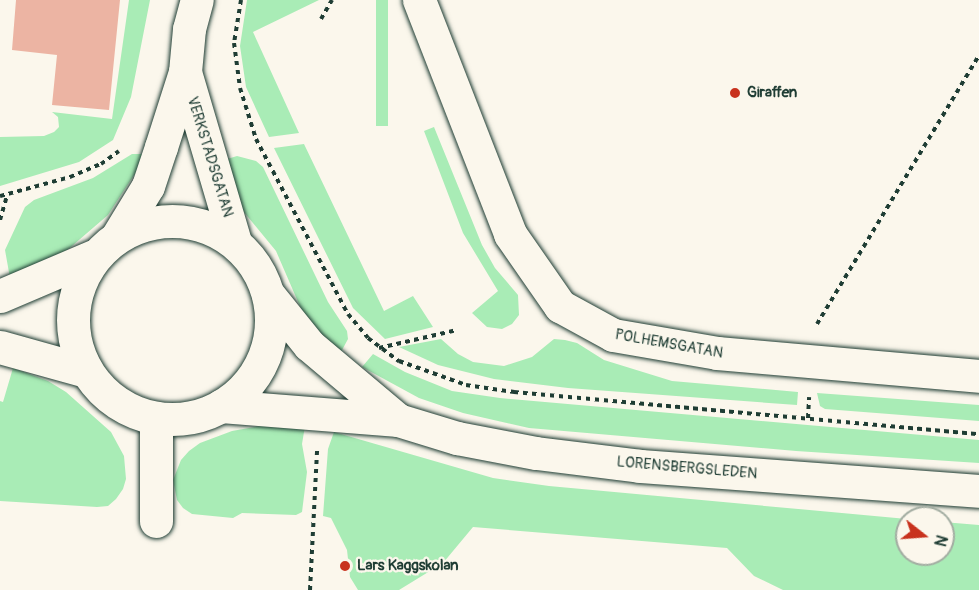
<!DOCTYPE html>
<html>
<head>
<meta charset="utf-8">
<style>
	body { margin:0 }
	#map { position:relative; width:979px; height:590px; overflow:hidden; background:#fbf7ec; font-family:Pangolin,sans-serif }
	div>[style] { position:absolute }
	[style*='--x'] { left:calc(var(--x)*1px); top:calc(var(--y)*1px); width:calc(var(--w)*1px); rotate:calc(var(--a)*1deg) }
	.green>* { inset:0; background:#a9ecb6; transform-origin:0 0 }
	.building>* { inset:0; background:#ecb4a3 }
	.path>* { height:4px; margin-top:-2px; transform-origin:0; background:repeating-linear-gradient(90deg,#1f3d34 0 4.5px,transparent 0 9px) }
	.roads { filter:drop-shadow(0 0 2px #1f3d34) drop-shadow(0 0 2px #1f3d34) }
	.minor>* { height:33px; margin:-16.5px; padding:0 16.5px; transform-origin:16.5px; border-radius:16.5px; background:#fbf7ec }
	.tertiary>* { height:33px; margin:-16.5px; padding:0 16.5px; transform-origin:16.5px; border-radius:16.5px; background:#fbf7ec }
	.tertiary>.ring { margin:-16.5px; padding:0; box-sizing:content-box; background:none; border:33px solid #fbf7ec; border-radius:50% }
	.dots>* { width:16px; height:16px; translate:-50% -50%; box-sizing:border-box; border:3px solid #fbf7ec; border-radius:50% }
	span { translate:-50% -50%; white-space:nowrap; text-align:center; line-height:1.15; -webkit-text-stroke:4.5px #fbf7ec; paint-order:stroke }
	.poi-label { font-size:15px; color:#1f3d34; font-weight:700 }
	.left { translate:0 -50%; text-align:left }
	.street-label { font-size:15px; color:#1f3d34 }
	.north { position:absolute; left:895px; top:506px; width:60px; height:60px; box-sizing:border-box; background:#fbf7ec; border:2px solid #a3ada2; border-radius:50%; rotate:107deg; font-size:16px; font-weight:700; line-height:24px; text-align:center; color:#1f3d34 }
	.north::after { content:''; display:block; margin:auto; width:21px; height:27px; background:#c8321e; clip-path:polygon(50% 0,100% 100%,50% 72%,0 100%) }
</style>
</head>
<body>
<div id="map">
	<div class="green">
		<div style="clip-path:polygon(129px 0,150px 0,131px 97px,113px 140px,79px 162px,0 186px,0 137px,44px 136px,54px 132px,59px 127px,58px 117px,52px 112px,112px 119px)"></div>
		<div style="clip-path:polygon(247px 0,319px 0,253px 32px,299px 133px,269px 137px,246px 87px,240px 46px)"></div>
		<div style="left:376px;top:0;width:12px;height:126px"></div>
		<div style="clip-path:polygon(434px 127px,482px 245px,495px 268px,518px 295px,519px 315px,512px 324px,502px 329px,487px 327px,472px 313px,498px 291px,463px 233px,424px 131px)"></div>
		<div style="clip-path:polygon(304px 144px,384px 311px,413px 296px,433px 327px,385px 339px,353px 308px,274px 148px)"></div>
		<div style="clip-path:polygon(132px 154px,143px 154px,138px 169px,108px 215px,65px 252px,10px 278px,5px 250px,25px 207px,34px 200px,93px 178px)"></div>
		<div style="clip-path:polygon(237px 156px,256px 161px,263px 167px,328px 302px,347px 331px,348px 339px,341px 352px,315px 329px,302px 311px,276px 251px,239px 206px,224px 160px)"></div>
		<div style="clip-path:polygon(441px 339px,458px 354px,473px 362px,504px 366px,532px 357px,554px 339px,565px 340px,577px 343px,604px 360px,672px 381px,798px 392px,797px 405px,568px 388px,494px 379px,438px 365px,399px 347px)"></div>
		<div style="clip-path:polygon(373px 354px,405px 372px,452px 391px,500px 398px,979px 440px,979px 463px,796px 451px,529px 428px,463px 413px,419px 398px,362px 367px)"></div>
		<div style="clip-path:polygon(13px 368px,48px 381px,66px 392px,111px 432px,124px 456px,126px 479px,123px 489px,116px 499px,108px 506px,97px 507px,0 501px,0 401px,3px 402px)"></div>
		<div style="clip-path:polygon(817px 393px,979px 405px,979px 421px,825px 409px,820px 406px)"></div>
		<div style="clip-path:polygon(260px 426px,305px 426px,302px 444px,307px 472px,302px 512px,296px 515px,242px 513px,233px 518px,192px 514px,183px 508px,177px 500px,173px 480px,181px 460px,189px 451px,200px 443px,232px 431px)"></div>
		<div style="clip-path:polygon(334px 432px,493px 478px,549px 486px,907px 519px,907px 554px,943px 554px,943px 522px,979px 525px,979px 590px,783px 590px,754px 576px,727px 548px,473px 527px,443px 563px,399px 590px,358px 590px,350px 577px,347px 550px,331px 518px,323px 516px,328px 449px)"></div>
	</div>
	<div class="building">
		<div style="clip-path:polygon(16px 0,120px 0,109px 110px,52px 105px,57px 55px,12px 50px)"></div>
	</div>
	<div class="path">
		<div style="--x:241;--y:0;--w:44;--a:99.2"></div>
		<div style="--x:234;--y:43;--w:45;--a:82.4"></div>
		<div style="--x:240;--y:88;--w:53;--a:72.6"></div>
		<div style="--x:256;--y:139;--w:198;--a:62.3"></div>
		<div style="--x:348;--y:314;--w:31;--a:50"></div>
		<div style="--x:368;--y:338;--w:39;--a:37"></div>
		<div style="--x:399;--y:361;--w:71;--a:19.7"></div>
		<div style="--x:466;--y:385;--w:49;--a:8.3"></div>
		<div style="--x:514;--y:392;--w:467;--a:5.2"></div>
		<div style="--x:321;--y:19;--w:22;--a:-60"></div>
		<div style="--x:0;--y:196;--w:73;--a:-15.2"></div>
		<div style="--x:70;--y:177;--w:34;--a:-23"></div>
		<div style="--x:101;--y:164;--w:22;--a:-36"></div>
		<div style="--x:0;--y:220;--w:26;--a:-74"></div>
		<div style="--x:817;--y:324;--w:314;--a:-58.9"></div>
		<div style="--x:379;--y:348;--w:80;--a:-13"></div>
		<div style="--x:808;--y:418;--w:21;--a:-87"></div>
		<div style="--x:310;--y:590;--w:140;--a:-87.1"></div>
	</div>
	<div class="roads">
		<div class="minor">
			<div style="--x:419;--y:0;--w:251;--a:68.7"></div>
			<div style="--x:510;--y:234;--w:88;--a:55.2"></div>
			<div style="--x:560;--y:306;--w:60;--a:28.7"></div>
			<div style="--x:613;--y:335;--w:106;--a:9.8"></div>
			<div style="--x:717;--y:353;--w:263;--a:5"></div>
			<div style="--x:185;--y:72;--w:177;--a:73.6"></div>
			<div style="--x:118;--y:235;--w:57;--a:-58.5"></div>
			<div style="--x:148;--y:186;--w:41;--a:-71.6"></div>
			<div style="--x:161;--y:147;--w:79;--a:-72.3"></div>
			<div style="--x:185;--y:72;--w:43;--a:-84.7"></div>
			<div style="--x:189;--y:29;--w:30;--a:-75"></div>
			<div style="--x:156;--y:521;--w:103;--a:-90"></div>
		</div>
		<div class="tertiary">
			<div class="ring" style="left:73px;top:221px;width:165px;height:165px"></div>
			<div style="--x:268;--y:294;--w:65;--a:51.2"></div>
			<div style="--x:309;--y:345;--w:116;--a:40.1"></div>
			<div style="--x:0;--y:296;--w:102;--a:-23.1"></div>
			<div style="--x:0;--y:347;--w:89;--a:15.6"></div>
			<div style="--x:221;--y:406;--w:178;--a:4.5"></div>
			<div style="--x:398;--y:420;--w:62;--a:17"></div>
			<div style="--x:457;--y:438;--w:80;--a:10.8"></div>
			<div style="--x:536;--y:453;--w:105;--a:7.1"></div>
			<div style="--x:640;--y:466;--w:340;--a:4.2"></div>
		</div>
	</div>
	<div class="dots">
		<div style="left:735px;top:93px;background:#c8321e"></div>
		<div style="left:345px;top:566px;background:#c8321e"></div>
	</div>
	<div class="poi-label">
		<span class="left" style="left:747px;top:93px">Giraffen</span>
		<span class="left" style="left:357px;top:566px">Lars Kaggskolan</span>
	</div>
	<div class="street-label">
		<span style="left:210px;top:157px;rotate:73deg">VERKSTADSGATAN</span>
		<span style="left:669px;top:344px;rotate:10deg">POLHEMSGATAN</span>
		<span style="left:687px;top:468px;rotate:5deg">LORENSBERGSLEDEN</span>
	</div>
	<div class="north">N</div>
</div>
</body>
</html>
